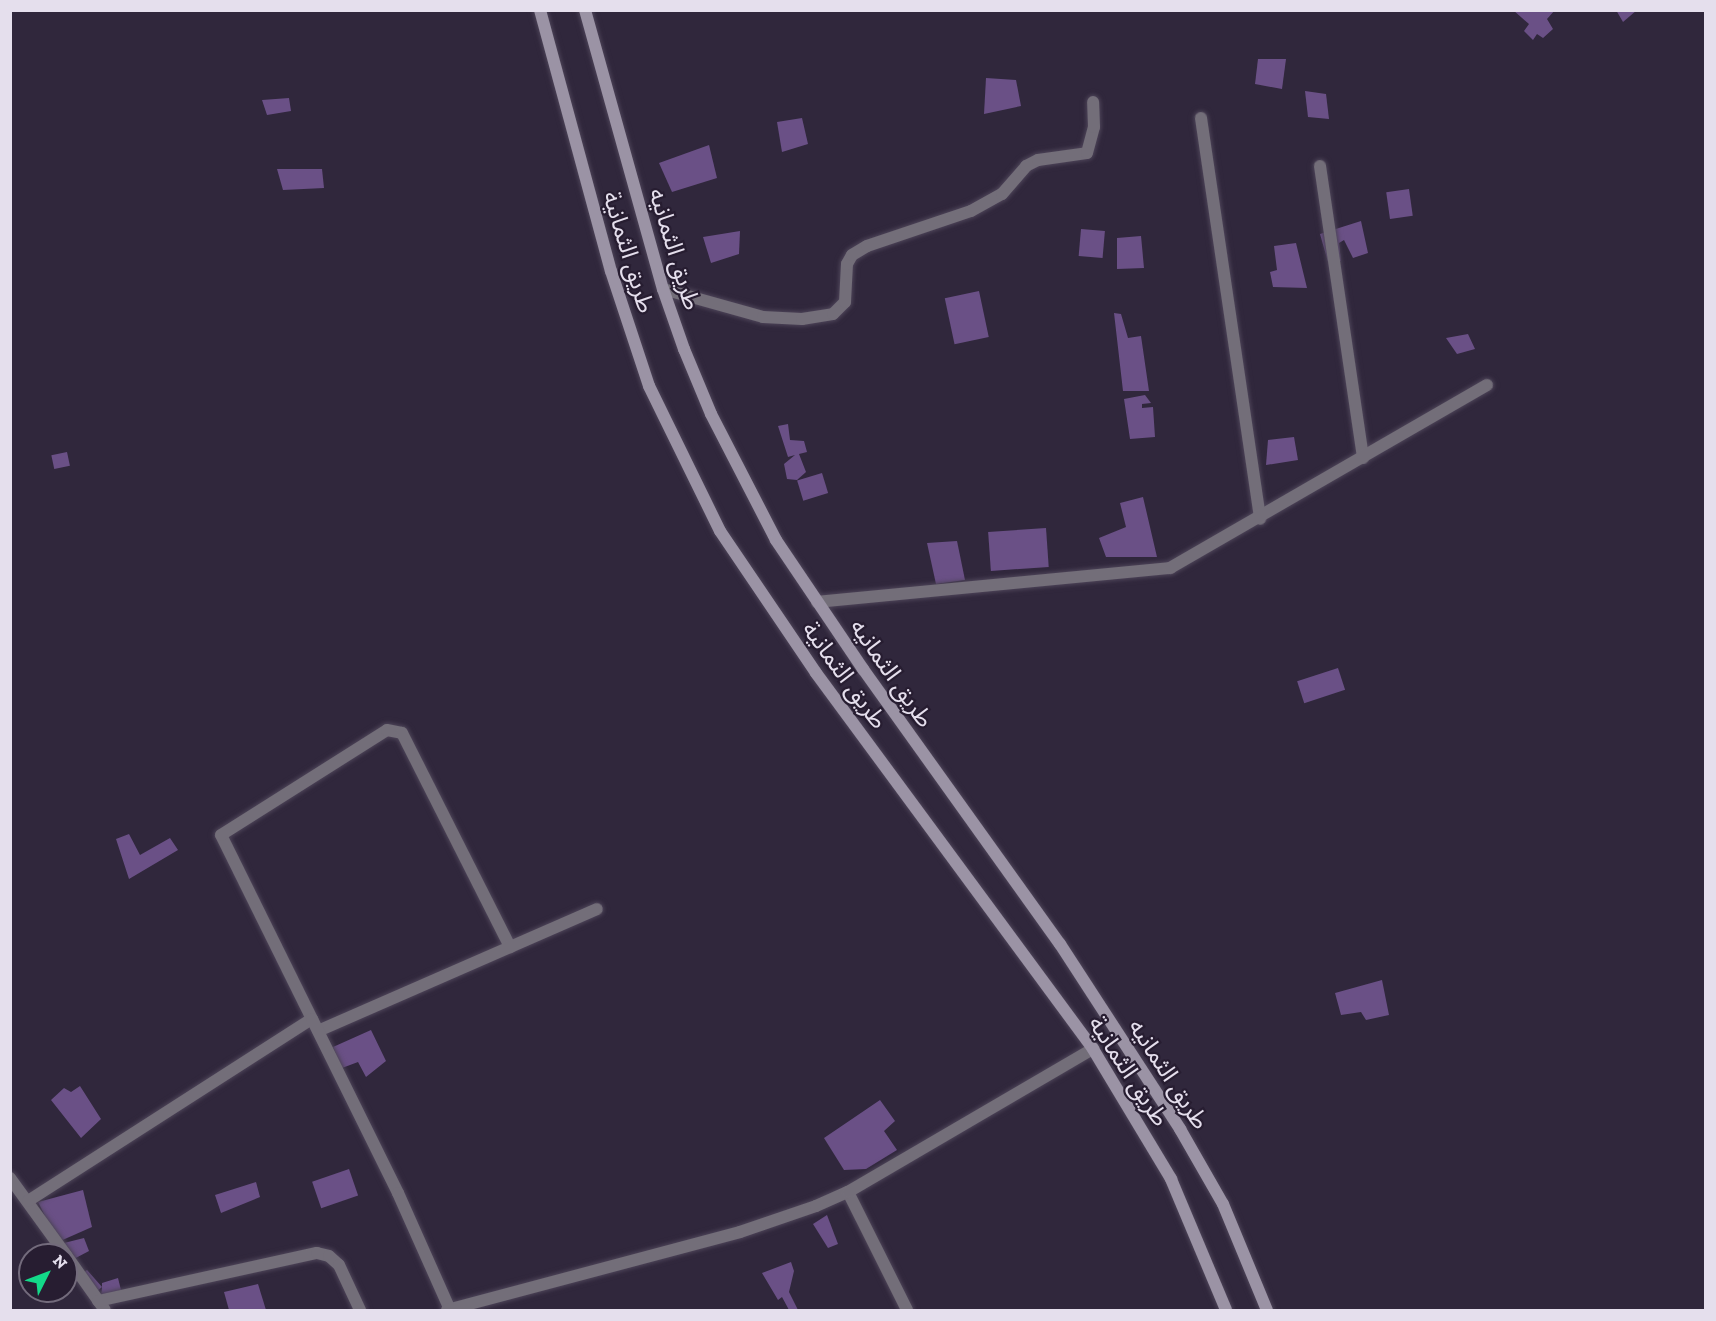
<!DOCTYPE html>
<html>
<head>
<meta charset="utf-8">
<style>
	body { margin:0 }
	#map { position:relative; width:1716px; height:1321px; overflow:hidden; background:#30273c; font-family:"Zilla Slab","Noto Sans Arabic",serif }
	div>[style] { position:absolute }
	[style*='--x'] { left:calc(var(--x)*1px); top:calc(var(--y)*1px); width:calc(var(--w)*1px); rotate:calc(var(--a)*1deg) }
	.building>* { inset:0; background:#6a5086; transform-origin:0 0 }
	.roads { filter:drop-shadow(0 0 2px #4d4458) drop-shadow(0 0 2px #4d4458) }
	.street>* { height:12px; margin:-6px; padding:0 6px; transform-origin:6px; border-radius:6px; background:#736e79 }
	.secondary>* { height:12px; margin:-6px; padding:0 6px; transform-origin:6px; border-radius:6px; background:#9b93a5 }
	span { translate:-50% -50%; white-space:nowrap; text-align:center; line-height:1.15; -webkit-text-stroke:4.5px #271d31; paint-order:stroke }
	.street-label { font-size:24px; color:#e5dfed }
	.frame { position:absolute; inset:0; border:12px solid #e5dfed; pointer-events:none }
	.north { position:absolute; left:18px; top:1243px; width:60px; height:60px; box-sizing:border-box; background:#271d31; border:2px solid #736b7c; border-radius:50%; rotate:48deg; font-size:16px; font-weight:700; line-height:24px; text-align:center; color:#e5dfed }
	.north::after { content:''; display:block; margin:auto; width:21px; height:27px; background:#13d989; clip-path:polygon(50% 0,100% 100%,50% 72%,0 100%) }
</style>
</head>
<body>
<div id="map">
	<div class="building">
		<div style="clip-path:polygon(1513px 10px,1555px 10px,1547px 19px,1553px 29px,1543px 38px,1537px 34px,1533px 40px,1524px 31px,1529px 24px)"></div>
		<div style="clip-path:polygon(1616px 10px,1637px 10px,1623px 22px)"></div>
		<div style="clip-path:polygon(1258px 59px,1286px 59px,1282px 89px,1255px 84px)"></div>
		<div style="clip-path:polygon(986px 78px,1016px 80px,1021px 106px,984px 114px)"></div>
		<div style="clip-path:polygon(1305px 91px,1326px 94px,1329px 119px,1308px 117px)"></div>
		<div style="clip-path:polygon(289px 98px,291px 111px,267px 115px,262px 100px)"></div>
		<div style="clip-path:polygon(802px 118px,808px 144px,782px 152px,777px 122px)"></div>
		<div style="clip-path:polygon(709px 145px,717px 178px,672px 192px,659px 163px)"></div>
		<div style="clip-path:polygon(277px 169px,322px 169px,324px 188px,283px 190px)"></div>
		<div style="left:1409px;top:189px;width:27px;height:23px;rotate:82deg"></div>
		<div style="clip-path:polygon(1361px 221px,1368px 253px,1353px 258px,1344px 240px,1339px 243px,1341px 261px,1328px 262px,1320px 234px)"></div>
		<div style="left:1081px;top:229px;width:24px;height:27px;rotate:5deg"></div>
		<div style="clip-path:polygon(740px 231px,739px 254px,711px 263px,703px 237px)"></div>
		<div style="clip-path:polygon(1141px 236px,1144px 268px,1117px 269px,1117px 238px)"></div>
		<div style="clip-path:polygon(1296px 243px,1307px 288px,1273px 287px,1270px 272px,1277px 270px,1274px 246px)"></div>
		<div style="left:979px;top:291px;width:47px;height:35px;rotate:78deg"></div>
		<div style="clip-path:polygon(1114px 313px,1121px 314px,1128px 338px,1141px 336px,1149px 391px,1123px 391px)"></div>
		<div style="clip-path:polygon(1468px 334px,1475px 349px,1457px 354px,1446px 338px)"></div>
		<div style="clip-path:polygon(1145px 395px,1151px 403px,1142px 404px,1142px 408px,1153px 407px,1155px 437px,1130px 439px,1124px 399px)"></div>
		<div style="clip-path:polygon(788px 424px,790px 440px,804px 441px,807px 452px,799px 454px,806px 472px,797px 480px,787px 479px,784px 464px,795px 455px,788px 457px,778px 426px)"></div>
		<div style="clip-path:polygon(1294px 437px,1298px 460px,1266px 465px,1268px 440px)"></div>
		<div style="left:67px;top:452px;width:14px;height:16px;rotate:78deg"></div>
		<div style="left:822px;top:473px;width:21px;height:26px;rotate:73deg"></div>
		<div style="clip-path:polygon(1143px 497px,1157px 557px,1106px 557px,1099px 538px,1126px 527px,1120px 503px)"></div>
		<div style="left:1046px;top:528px;width:39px;height:58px;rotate:86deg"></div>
		<div style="clip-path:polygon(957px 541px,965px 580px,936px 584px,927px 543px)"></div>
		<div style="left:1338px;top:668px;width:23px;height:43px;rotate:72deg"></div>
		<div style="clip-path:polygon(129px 834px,140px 855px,170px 838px,178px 850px,129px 879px,116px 839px)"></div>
		<div style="clip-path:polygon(1382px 980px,1389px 1015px,1366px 1020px,1361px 1012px,1341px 1015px,1335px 993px)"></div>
		<div style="clip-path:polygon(371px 1030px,386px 1061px,366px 1077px,358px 1062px,342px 1068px,333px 1047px)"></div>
		<div style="clip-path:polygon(80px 1086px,101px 1119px,81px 1138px,51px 1100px,64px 1088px,71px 1092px)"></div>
		<div style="clip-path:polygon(880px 1100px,895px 1121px,884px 1131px,897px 1150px,866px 1169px,844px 1170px,824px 1138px)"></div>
		<div style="left:349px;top:1169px;width:28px;height:39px;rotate:71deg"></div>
		<div style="clip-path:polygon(256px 1182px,260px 1197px,221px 1213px,215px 1195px)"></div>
		<div style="clip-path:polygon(83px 1190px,92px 1227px,58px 1242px,38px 1202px)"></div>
		<div style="clip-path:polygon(827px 1215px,838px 1244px,828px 1248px,813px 1224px)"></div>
		<div style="clip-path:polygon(84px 1238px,89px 1251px,72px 1260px,60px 1244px)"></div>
		<div style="clip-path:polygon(791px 1262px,794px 1271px,789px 1292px,798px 1310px,789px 1310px,782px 1297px,778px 1300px,762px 1273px)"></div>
		<div style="clip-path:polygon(87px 1270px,102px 1287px,102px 1283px,118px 1278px,121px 1290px,101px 1296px,102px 1287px,95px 1293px,81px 1274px)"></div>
		<div style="clip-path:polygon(258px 1284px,266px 1310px,229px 1310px,224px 1292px)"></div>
	</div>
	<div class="roads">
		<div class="street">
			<div style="--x:1201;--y:118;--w:405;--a:81.6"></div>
			<div style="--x:1320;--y:166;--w:295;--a:81.6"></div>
			<div style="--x:663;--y:289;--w:104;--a:15.6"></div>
			<div style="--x:763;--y:317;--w:39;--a:3"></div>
			<div style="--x:802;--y:319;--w:31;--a:-9"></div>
			<div style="--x:833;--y:314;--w:17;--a:-45"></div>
			<div style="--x:845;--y:302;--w:38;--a:-87"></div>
			<div style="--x:847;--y:264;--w:10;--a:-61"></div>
			<div style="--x:852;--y:255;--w:17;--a:-31"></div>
			<div style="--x:867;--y:246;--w:110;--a:-18.6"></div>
			<div style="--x:971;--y:211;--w:35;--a:-29"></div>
			<div style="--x:1002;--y:194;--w:37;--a:-49"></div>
			<div style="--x:1026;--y:166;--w:13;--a:-27"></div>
			<div style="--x:1038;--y:160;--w:49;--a:-8.1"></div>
			<div style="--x:1087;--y:153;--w:27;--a:-75"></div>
			<div style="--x:1094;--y:127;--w:25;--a:-92"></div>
			<div style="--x:817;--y:602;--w:355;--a:-5.5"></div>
			<div style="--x:1170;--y:568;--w:366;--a:-30"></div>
			<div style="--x:312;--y:1019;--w:205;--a:-116.3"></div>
			<div style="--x:221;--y:835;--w:196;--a:-32.3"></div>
			<div style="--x:387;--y:730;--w:15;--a:11"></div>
			<div style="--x:402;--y:733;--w:240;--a:63.2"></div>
			<div style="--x:320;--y:1030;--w:302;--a:-23.6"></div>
			<div style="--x:10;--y:1178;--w:95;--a:54"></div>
			<div style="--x:848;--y:1192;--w:132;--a:63.4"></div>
			<div style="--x:28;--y:1201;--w:337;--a:-32.7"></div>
			<div style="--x:312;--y:1019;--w:194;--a:63.7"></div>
			<div style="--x:398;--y:1193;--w:128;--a:66"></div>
			<div style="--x:66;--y:1255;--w:67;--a:54.7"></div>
			<div style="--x:98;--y:1301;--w:224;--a:-12.4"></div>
			<div style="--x:317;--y:1253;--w:12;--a:14"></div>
			<div style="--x:329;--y:1256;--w:13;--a:42"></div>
			<div style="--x:339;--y:1265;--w:50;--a:65"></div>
			<div style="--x:447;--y:1310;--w:303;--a:-14.9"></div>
			<div style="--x:740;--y:1232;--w:80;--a:-18.9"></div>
			<div style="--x:816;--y:1206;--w:35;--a:-24"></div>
			<div style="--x:848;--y:1192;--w:284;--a:-30.3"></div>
		</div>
		<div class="secondary">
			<div style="--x:540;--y:10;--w:270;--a:74.8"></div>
			<div style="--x:611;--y:271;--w:121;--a:71.7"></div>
			<div style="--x:649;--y:386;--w:161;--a:63.9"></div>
			<div style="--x:720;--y:531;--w:171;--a:55.9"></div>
			<div style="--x:816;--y:673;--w:467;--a:53.6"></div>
			<div style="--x:1093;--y:1049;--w:152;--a:59"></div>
			<div style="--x:1171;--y:1179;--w:142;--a:67.2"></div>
			<div style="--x:585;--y:10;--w:290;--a:74.4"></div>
			<div style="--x:663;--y:289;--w:64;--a:70.7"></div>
			<div style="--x:684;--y:349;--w:70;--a:67.4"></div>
			<div style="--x:711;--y:414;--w:142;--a:62.7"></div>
			<div style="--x:776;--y:540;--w:156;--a:56"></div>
			<div style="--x:863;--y:669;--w:338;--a:54.4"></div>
			<div style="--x:1060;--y:944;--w:221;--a:57"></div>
			<div style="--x:1180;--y:1129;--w:86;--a:60.2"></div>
			<div style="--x:1223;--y:1204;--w:115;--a:67.5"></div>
		</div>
	</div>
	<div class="street-label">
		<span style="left:675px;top:249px;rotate:73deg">طريق الثمانيه</span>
		<span style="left:629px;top:252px;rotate:73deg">طريق الثمانية</span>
		<span style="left:892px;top:673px;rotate:55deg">طريق الثمانيه</span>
		<span style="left:845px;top:675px;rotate:54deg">طريق الثمانية</span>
		<span style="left:1129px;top:1071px;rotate:57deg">طريق الثمانية</span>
		<span style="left:1169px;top:1074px;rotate:57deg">طريق الثمانيه</span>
	</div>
	<div class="frame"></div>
	<div class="north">N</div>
</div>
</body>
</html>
